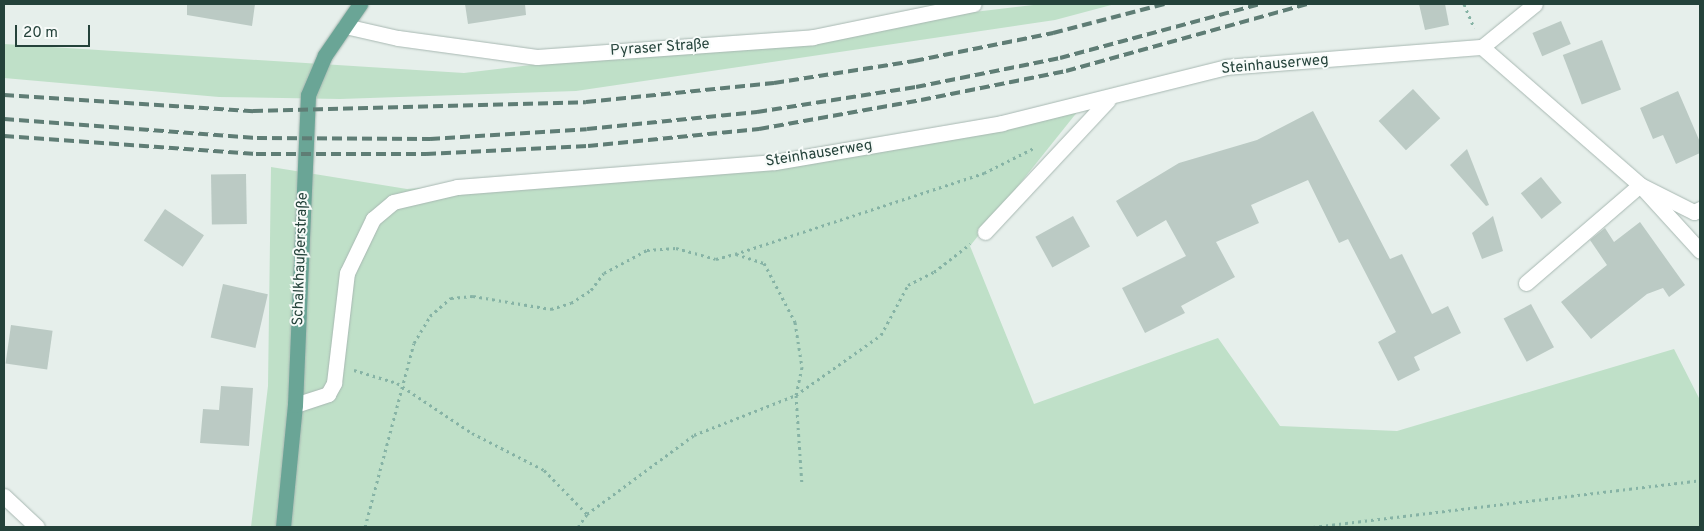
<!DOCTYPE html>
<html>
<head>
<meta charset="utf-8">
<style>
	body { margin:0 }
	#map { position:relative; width:1704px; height:531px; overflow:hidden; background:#e6efeb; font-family:Overpass,sans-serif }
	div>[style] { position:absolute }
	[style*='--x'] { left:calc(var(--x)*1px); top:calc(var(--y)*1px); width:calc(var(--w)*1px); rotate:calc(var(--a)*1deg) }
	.green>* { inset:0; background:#bfe0c8 }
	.building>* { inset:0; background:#bbcac4; transform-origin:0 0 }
	.path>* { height:3px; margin-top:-1.5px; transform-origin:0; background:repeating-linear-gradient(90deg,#86b3a5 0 2.5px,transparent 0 6.5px) }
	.roads { filter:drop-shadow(0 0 1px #a8b8b2) drop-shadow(0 0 1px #a8b8b2) }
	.minor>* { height:15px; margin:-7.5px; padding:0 7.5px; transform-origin:7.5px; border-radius:7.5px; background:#fff }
	.major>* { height:15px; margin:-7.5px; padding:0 7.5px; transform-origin:7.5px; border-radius:7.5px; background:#6aa596 }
	.rail>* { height:4px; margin-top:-2px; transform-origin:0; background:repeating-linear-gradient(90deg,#5f7d75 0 10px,transparent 0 15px) }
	span { translate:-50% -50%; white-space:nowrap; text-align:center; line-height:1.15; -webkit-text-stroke:4px #f7fbf9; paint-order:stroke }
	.street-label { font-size:15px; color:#24423a }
	.frame { position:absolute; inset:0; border:5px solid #24423a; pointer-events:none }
	.scale { position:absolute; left:15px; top:25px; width:75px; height:22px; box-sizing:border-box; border:2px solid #24423a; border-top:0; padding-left:6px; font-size:15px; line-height:18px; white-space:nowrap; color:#24423a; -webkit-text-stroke:4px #f7fbf9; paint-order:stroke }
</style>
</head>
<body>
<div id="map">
	<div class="green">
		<div style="clip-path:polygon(1042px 4px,1115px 4px,1055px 20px,576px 91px,340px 99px,219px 97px,4px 78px,4px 44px,464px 73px)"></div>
		<div style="clip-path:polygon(1078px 111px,970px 246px,1034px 404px,1218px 338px,1280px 426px,1397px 431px,1674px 349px,1700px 400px,1700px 527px,251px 527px,268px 386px,271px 167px,407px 189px,683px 168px)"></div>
	</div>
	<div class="building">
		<div style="clip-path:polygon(187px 4px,255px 4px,252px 26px,187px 15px)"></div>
		<div style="clip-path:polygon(465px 4px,525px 4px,526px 15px,468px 24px)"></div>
		<div style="clip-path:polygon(1419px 4px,1445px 4px,1449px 25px,1425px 30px)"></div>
		<div style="left:1561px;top:21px;width:25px;height:31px;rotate:67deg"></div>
		<div style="left:1602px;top:40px;width:53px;height:42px;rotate:69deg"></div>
		<div style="left:1413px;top:89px;width:40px;height:47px;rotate:47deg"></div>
		<div style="clip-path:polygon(1678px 91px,1700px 142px,1700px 153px,1676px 164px,1663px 135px,1653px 139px,1640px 108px)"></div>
		<div style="clip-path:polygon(1313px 111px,1390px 259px,1402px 254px,1432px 314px,1448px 306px,1461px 333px,1414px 357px,1420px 370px,1398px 381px,1378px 342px,1396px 332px,1348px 239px,1339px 243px,1308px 180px,1251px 205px,1259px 223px,1216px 242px,1235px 277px,1181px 306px,1185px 313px,1145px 333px,1122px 288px,1186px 256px,1166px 220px,1137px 237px,1116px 201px,1179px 163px,1257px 140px)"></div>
		<div style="clip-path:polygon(1467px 149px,1489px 205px,1486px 206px,1450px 165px)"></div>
		<div style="left:246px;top:174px;width:50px;height:35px;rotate:89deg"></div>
		<div style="left:1541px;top:177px;width:33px;height:26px;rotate:51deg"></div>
		<div style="left:165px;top:209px;width:47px;height:38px;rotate:34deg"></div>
		<div style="left:1073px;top:216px;width:35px;height:43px;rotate:61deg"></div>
		<div style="clip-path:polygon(1493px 216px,1503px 251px,1482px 259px,1472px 233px)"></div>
		<div style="clip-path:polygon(1640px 222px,1685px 285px,1669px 297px,1663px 288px,1647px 294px,1591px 339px,1561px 302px,1607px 265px,1590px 240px,1605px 228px,1614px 242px)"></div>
		<div style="left:223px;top:284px;width:46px;height:55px;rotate:13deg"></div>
		<div style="left:1531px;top:304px;width:49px;height:31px;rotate:62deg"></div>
		<div style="left:11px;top:325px;width:42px;height:39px;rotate:8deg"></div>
		<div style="clip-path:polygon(221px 386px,253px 388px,249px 446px,200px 443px,203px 409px,219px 410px)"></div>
	</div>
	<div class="path">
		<div style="--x:1464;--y:4;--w:26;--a:67"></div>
		<div style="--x:736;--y:254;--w:29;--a:18"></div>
		<div style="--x:764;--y:263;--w:67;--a:62.3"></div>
		<div style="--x:795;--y:322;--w:46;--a:81.2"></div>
		<div style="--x:802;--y:367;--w:29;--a:102"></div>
		<div style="--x:796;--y:395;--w:90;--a:86.2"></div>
		<div style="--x:354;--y:370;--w:45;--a:16.8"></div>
		<div style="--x:397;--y:383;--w:90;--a:33.7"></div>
		<div style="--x:472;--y:433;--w:81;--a:27.2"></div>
		<div style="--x:544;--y:470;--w:62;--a:45.7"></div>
		<div style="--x:365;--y:527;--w:190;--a:-75.1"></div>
		<div style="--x:414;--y:343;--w:31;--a:-59"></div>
		<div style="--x:430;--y:316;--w:28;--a:-41"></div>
		<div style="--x:451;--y:298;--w:22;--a:-5"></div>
		<div style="--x:473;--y:296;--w:79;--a:9.5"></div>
		<div style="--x:551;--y:309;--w:21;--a:-17"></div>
		<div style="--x:571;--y:303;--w:24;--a:-33"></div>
		<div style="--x:591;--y:290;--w:21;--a:-53"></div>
		<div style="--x:604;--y:273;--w:49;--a:-28.1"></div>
		<div style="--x:647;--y:250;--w:29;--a:-4"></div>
		<div style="--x:676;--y:248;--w:41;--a:15.4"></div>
		<div style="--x:716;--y:259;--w:20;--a:-15"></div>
		<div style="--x:735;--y:254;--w:262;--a:-18"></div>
		<div style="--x:984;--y:173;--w:56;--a:-26.6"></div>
		<div style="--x:578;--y:527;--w:16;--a:-55"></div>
		<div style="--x:587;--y:514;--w:133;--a:-36.4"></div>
		<div style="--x:694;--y:435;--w:110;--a:-21.4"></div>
		<div style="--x:796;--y:395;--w:104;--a:-35.2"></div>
		<div style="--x:881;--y:335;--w:57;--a:-61.6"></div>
		<div style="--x:908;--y:285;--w:29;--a:-27"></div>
		<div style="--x:934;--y:272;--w:46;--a:-37.9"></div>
		<div style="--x:1313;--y:527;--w:390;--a:-6.9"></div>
	</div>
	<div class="roads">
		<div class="minor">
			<div style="--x:345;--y:26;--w:54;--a:12.8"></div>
			<div style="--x:398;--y:38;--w:140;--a:7.8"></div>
			<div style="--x:537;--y:57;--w:277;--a:-4.1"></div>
			<div style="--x:813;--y:37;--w:164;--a:-11.6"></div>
			<div style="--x:1482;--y:47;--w:210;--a:41.1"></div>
			<div style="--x:1640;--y:185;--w:89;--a:47.7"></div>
			<div style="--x:985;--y:232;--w:180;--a:-47"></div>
			<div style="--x:1526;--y:283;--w:150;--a:-40.7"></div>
			<div style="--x:1640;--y:185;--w:60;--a:26.6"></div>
			<div style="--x:1694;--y:212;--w:7;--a:-27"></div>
			<div style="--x:295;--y:405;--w:35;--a:-18"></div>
			<div style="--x:328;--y:394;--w:13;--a:-61"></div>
			<div style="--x:334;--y:383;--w:111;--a:-83.3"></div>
			<div style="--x:347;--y:273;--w:60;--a:-64.3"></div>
			<div style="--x:373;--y:219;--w:26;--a:-40"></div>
			<div style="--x:393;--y:202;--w:66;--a:-13.2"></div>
			<div style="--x:457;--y:187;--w:319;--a:-4.5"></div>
			<div style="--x:775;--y:162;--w:230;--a:-9.7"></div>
			<div style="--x:1002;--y:123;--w:231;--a:-14"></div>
			<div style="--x:1226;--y:67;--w:257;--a:-4.5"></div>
			<div style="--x:1482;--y:47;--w:68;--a:-39.1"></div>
			<div style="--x:4;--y:496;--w:45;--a:43.2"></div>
		</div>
		<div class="major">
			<div style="--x:283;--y:527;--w:123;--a:-84.4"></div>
			<div style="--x:295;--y:405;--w:310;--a:-87.6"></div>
			<div style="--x:308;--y:95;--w:43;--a:-67"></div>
			<div style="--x:325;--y:55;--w:62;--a:-55.5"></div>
		</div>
	</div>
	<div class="rail">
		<div style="--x:4;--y:95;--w:250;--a:3.7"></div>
		<div style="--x:253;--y:111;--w:333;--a:-1.5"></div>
		<div style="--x:586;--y:102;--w:189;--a:-5.8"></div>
		<div style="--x:774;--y:83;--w:142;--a:-8.9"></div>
		<div style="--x:914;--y:61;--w:142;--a:-11.4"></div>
		<div style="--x:1053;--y:33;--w:115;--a:-14.6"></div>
		<div style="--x:4;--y:119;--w:254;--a:4.3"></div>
		<div style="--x:257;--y:138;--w:173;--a:0.3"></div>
		<div style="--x:430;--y:139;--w:157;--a:-3.6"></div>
		<div style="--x:587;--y:129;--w:171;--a:-5.7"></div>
		<div style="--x:757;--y:112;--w:161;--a:-8.9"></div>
		<div style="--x:916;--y:87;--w:147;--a:-11.4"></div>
		<div style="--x:1060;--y:58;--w:207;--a:-15.1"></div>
		<div style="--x:4;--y:136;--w:253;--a:4.1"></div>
		<div style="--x:256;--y:154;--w:170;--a:0"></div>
		<div style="--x:426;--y:154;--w:162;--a:-2.8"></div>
		<div style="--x:588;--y:146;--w:172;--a:-5.7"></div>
		<div style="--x:759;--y:129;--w:165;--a:-10.1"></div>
		<div style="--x:921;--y:100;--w:148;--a:-11.3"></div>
		<div style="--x:1066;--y:71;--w:251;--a:-15.5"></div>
	</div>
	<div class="street-label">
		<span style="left:660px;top:48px;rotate:-4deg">Pyraser Straße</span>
		<span style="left:1275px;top:65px;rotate:-5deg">Steinhauserweg</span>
		<span style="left:819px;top:154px;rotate:-9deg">Steinhauserweg</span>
		<span style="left:301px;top:259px;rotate:-88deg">Schalkhaußerstraße</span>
	</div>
	<div class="frame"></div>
	<div class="scale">20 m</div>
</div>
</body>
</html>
